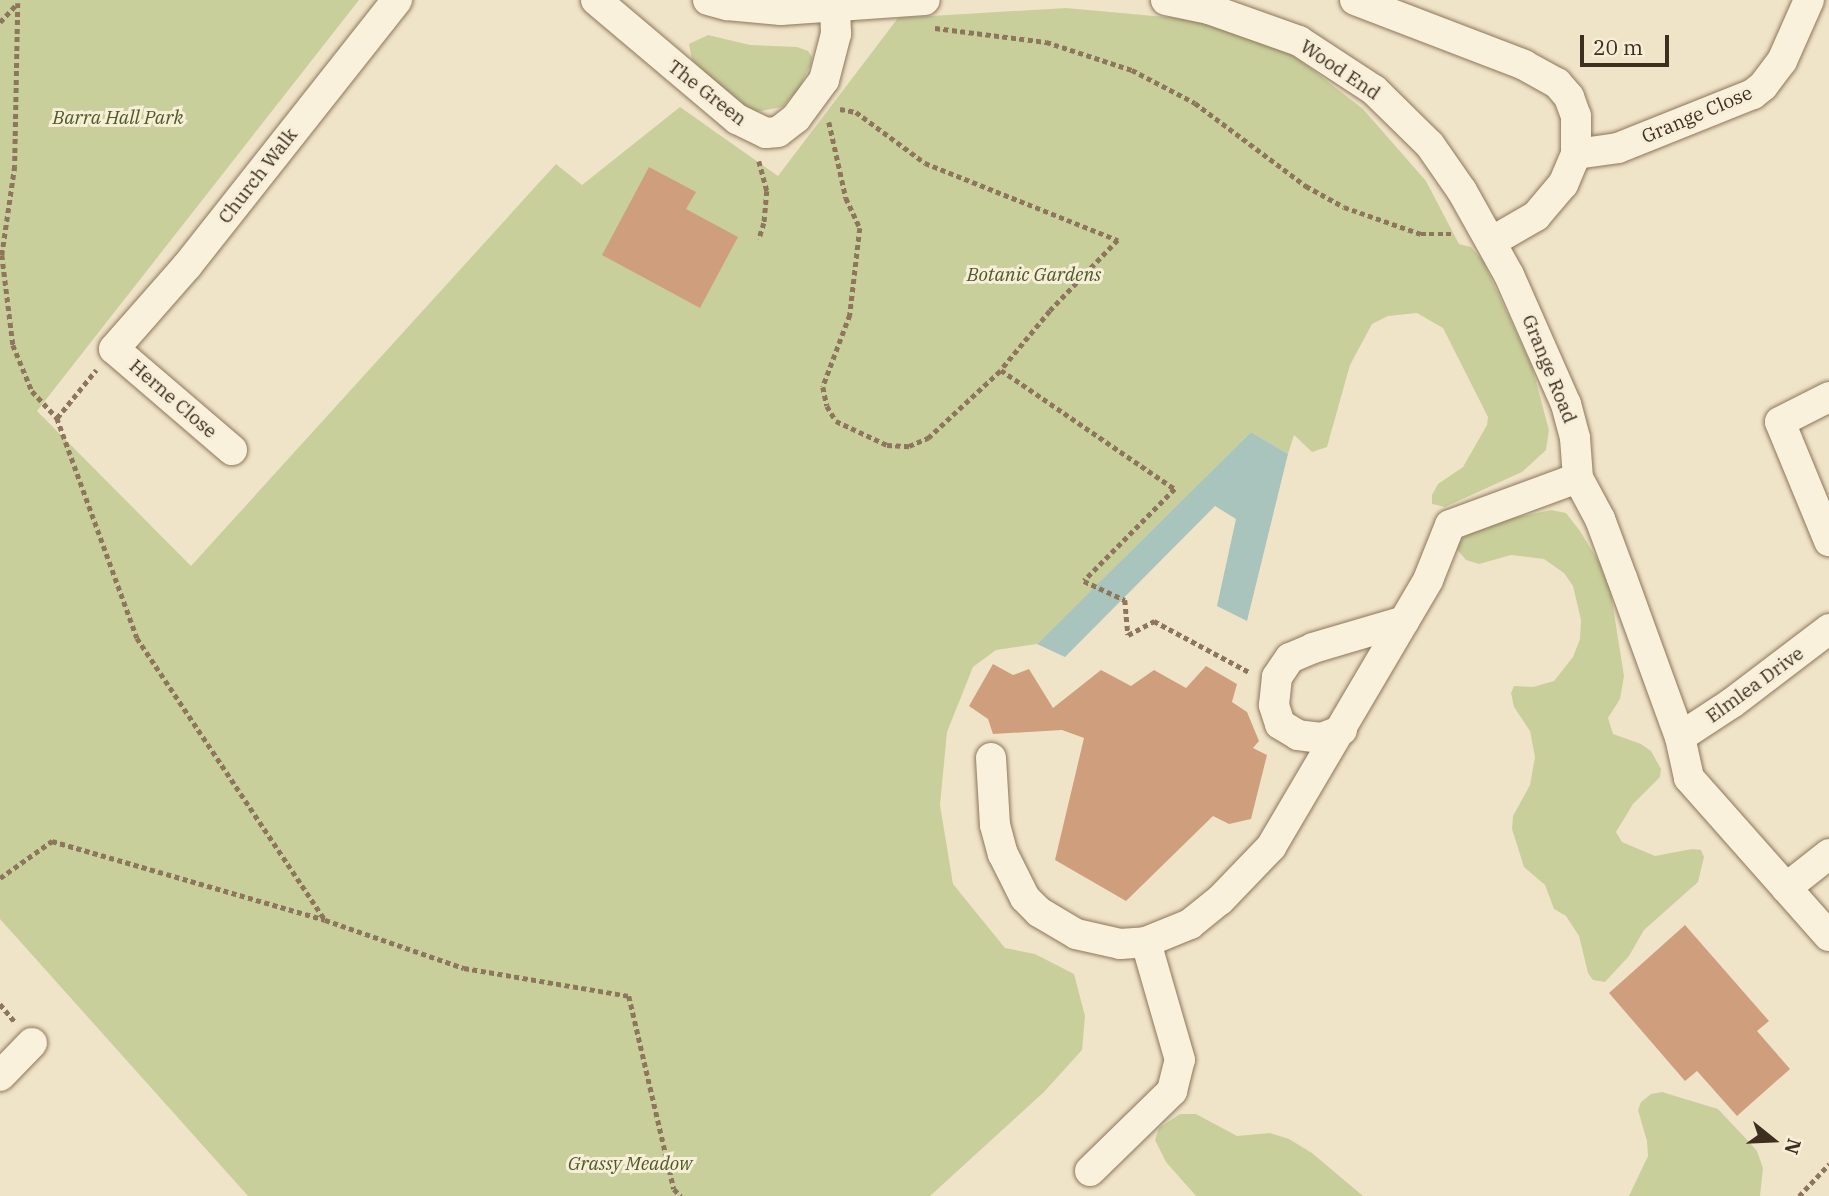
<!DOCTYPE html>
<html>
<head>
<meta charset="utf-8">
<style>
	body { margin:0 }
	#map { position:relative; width:1829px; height:1196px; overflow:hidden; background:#f0e4c8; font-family:"IBM Plex Serif",serif }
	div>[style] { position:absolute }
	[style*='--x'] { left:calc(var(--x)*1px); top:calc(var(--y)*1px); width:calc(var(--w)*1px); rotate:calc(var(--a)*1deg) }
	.green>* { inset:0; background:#c9cf9b }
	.water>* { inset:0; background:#a9c4bc }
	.building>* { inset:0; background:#cf9f7d }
	.path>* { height:4.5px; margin-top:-2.25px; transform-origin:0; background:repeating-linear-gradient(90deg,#8d765c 0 5px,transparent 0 8.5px) }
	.roads { filter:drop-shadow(0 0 2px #8d765c) drop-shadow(0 0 2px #8d765c) }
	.minor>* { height:30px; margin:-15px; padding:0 15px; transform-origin:15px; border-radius:15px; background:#faf1dc }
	span { translate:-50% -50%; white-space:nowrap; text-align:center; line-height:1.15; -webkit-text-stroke:6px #f7eed8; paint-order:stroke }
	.street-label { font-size:19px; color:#3d2e20 }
	.park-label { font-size:19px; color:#4d5a26; font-style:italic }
	.north { position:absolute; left:1738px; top:1105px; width:70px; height:70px; -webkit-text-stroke:5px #f7eed8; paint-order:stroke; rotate:108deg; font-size:19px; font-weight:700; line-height:28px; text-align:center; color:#3d2e20 }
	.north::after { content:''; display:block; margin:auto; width:24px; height:32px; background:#3d2e20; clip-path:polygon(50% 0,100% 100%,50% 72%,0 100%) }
	.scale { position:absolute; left:1580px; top:35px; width:89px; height:32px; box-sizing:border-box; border:4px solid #3d2e20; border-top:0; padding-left:9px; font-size:21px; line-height:24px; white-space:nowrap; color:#3d2e20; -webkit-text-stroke:5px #f7eed8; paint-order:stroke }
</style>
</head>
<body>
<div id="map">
	<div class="green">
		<div style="clip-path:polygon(0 0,359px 0,37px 411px,191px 566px,556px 164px,582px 185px,680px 107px,778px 176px,898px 18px,1066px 8px,1198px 20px,1292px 54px,1363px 109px,1426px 181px,1459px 244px,1471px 247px,1483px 261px,1532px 367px,1549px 430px,1546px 450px,1522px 472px,1445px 507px,1432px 504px,1432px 495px,1438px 484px,1463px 467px,1487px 425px,1488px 417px,1443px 328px,1417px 313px,1388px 316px,1372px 324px,1350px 365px,1327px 447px,1312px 452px,1294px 435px,1288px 454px,1251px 432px,1037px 644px,996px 650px,973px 667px,947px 732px,940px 805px,953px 884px,1005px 948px,1035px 954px,1074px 974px,1085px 1016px,1082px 1050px,1044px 1092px,930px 1196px,248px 1196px,0 919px)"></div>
		<div style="clip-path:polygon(708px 35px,750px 45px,797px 47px,808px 51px,812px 57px,811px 64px,798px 90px,782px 107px,756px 112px,741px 105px,692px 60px,689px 44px)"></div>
		<div style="clip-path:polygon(1551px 510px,1566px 513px,1580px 531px,1599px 562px,1611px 594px,1624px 676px,1620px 699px,1608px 718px,1613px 734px,1641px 744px,1651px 751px,1661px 769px,1660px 777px,1633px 804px,1616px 832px,1622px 842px,1655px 856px,1692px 849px,1701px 850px,1704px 857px,1698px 882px,1644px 930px,1629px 956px,1605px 982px,1593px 980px,1588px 973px,1579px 936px,1566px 916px,1554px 909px,1545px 885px,1524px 867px,1512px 829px,1513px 816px,1530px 785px,1535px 757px,1530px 731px,1514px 707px,1511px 693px,1514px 686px,1533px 687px,1554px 681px,1573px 657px,1580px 639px,1581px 620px,1573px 586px,1564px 573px,1544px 559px,1511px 555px,1479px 564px,1466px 560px,1455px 547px,1465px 536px,1494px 522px)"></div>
		<div style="clip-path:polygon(1662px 1092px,1718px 1109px,1750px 1143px,1757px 1151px,1763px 1168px,1760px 1196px,1629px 1196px,1648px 1156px,1647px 1141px,1638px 1110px,1641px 1102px,1651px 1094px)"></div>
		<div style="clip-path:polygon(1180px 1114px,1196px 1114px,1237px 1136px,1270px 1133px,1289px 1139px,1312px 1153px,1363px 1196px,1196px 1196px,1166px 1162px,1155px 1140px,1159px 1128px)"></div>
	</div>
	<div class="water">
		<div style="clip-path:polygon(1251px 432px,1288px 454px,1247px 621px,1217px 606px,1236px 519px,1215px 506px,1065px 657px,1037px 644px)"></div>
	</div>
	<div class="building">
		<div style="clip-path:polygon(649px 167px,696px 192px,686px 209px,738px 237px,700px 308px,602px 255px)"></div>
		<div style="clip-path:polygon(993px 664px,1013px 675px,1029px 669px,1053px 708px,1101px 670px,1131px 686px,1154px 670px,1186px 688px,1206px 666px,1237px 684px,1232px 702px,1247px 712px,1259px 741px,1253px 748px,1267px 755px,1251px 819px,1229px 824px,1213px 816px,1126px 901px,1055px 860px,1084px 738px,1062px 730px,993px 734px,988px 719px,969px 706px)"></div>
		<div style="clip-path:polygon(1685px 925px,1769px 1021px,1757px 1031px,1790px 1069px,1737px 1116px,1697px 1071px,1685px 1081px,1609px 993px)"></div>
	</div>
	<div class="path">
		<div style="--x:18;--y:3;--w:163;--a:91.1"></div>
		<div style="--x:15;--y:166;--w:90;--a:98.3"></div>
		<div style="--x:2;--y:255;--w:91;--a:83"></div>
		<div style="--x:13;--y:345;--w:50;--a:67.6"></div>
		<div style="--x:32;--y:391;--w:37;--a:47"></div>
		<div style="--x:57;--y:418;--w:62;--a:-50.9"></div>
		<div style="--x:0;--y:22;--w:25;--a:-47"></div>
		<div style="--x:935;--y:28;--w:112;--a:7.2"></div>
		<div style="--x:1046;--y:42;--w:90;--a:18"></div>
		<div style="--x:1132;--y:70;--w:71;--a:27.6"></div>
		<div style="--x:1195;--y:103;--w:139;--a:36.8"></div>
		<div style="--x:1306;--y:186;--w:43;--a:28.9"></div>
		<div style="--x:1344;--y:207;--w:82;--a:19.3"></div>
		<div style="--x:1421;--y:234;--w:34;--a:0"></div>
		<div style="--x:840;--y:109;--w:16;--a:11"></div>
		<div style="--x:856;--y:112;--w:86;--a:36.5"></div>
		<div style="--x:925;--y:163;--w:208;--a:21.8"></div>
		<div style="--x:1118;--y:240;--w:98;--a:133.8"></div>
		<div style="--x:1050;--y:311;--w:77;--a:129.7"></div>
		<div style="--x:829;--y:122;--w:78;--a:77.4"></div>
		<div style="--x:846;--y:198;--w:33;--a:65"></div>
		<div style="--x:860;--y:228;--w:88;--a:96.6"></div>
		<div style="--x:850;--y:315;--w:77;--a:110.6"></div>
		<div style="--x:823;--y:387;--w:19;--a:78"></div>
		<div style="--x:827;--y:406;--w:17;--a:59"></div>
		<div style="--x:836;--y:421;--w:56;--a:25.2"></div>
		<div style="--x:887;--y:445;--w:22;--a:3"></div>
		<div style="--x:909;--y:446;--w:21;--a:-23"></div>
		<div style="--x:928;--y:438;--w:100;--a:-43"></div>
		<div style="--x:1001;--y:370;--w:211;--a:34.4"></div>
		<div style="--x:1175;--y:489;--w:129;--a:134.7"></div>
		<div style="--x:1084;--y:581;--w:45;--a:24.9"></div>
		<div style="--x:1125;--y:600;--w:35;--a:85"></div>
		<div style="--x:1128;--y:635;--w:30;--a:-28"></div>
		<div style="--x:1154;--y:621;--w:110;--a:28.2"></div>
		<div style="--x:759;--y:161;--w:31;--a:75"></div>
		<div style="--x:767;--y:191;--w:32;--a:95"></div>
		<div style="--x:764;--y:223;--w:17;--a:107"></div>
		<div style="--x:57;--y:418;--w:234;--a:70"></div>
		<div style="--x:137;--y:638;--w:339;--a:56.3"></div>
		<div style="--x:0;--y:878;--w:64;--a:-35.4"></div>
		<div style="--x:52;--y:841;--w:284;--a:16.1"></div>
		<div style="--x:325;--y:920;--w:147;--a:19.1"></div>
		<div style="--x:464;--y:968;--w:167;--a:9.6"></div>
		<div style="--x:629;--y:996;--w:198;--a:76.9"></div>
		<div style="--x:674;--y:1189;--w:10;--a:45"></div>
		<div style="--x:0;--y:1004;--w:23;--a:50"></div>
		<div style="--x:1799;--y:1196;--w:44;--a:-46.8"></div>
	</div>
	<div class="roads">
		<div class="minor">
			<div style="--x:596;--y:0;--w:185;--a:40.2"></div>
			<div style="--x:737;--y:119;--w:32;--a:26"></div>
			<div style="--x:766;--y:133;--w:12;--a:-5"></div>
			<div style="--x:778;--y:132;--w:23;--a:-38"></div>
			<div style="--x:796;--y:118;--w:47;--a:-53.6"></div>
			<div style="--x:824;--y:80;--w:48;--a:-75.4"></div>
			<div style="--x:836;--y:34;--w:28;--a:-92"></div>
			<div style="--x:708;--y:0;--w:20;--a:15"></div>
			<div style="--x:727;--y:5;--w:54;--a:5.3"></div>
			<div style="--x:781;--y:10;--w:144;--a:-4"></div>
			<div style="--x:1166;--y:0;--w:44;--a:11.8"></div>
			<div style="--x:1209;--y:9;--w:96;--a:19.6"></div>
			<div style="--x:1299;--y:41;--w:90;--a:33.2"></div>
			<div style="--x:1374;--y:90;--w:78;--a:44.5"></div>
			<div style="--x:1430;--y:145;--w:56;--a:55.2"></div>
			<div style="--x:1462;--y:191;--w:96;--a:60.8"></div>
			<div style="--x:1509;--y:275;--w:141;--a:66.2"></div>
			<div style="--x:1566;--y:404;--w:35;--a:75"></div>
			<div style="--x:1575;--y:438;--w:40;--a:85.7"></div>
			<div style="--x:1578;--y:478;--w:47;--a:61.8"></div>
			<div style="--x:1600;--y:519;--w:63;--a:69.6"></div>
			<div style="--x:1622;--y:578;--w:169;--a:70"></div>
			<div style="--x:1680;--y:737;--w:42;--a:77.6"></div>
			<div style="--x:1689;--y:778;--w:211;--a:48.5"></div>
			<div style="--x:1355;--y:0;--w:181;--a:21"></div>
			<div style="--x:1524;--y:65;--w:38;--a:29"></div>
			<div style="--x:1557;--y:83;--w:18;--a:49"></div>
			<div style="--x:1569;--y:97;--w:20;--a:70"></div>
			<div style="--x:1576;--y:116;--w:38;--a:90"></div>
			<div style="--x:1576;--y:154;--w:33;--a:113"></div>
			<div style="--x:1563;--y:184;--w:42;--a:130.2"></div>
			<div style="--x:1536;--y:216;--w:52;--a:150"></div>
			<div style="--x:1576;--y:154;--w:42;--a:-8.1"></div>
			<div style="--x:1618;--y:148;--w:145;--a:-21.8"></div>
			<div style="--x:1753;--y:94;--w:13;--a:-39"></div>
			<div style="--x:1763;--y:86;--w:31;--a:-53"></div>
			<div style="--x:1782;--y:61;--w:67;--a:-66.1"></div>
			<div style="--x:1829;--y:397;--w:55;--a:153"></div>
			<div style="--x:1780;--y:422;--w:129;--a:67.6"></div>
			<div style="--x:232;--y:450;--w:155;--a:-139.4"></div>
			<div style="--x:114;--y:349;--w:111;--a:-48.7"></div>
			<div style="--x:187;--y:266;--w:339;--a:-51.7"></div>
			<div style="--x:1342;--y:730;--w:22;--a:159"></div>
			<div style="--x:1321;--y:738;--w:23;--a:-173"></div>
			<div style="--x:1298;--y:735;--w:21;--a:-149"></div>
			<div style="--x:1280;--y:724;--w:20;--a:-108"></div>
			<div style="--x:1274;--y:705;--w:28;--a:-84"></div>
			<div style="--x:1277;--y:677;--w:23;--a:-56"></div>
			<div style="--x:1290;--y:658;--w:25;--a:-23"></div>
			<div style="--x:1313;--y:648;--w:95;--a:-16.5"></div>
			<div style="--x:1680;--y:737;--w:62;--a:-33.2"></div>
			<div style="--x:1732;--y:703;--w:122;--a:-37.3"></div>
			<div style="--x:991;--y:758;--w:67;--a:86.6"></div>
			<div style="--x:995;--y:825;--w:30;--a:75"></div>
			<div style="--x:1003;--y:854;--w:49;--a:63.4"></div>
			<div style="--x:1025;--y:898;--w:20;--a:45"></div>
			<div style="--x:1039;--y:912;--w:43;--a:30.7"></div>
			<div style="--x:1076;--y:934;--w:45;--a:12.8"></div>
			<div style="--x:1120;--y:944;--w:26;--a:-4"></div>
			<div style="--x:1146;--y:942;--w:48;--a:-22.2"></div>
			<div style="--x:1190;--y:924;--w:38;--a:-39"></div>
			<div style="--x:1220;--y:900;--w:74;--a:-46.1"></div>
			<div style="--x:1271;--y:847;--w:310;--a:-59.5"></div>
			<div style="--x:1428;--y:580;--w:59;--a:-68.2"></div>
			<div style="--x:1450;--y:525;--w:136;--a:-20.2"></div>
			<div style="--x:1786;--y:888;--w:55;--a:-38.3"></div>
			<div style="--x:0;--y:1076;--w:46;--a:-45.9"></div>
			<div style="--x:1090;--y:1171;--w:115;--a:-44.3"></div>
			<div style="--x:1172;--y:1091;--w:32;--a:-76"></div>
			<div style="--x:1180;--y:1060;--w:123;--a:-106.1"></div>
		</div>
	</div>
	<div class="street-label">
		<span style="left:1340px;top:70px;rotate:34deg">Wood End</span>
		<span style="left:707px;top:93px;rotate:38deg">The Green</span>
		<span style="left:1697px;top:115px;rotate:-23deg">Grange Close</span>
		<span style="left:258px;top:176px;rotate:-52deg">Church Walk</span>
		<span style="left:1549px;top:369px;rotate:68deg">Grange Road</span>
		<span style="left:173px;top:399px;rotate:41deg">Herne Close</span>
		<span style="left:1755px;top:685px;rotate:-36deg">Elmlea Drive</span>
	</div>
	<div class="park-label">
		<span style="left:118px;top:118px">Barra Hall Park</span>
		<span style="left:1034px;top:275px">Botanic Gardens</span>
		<span style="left:630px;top:1164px">Grassy Meadow</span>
	</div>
	<div class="north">N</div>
	<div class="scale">20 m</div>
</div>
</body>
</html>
